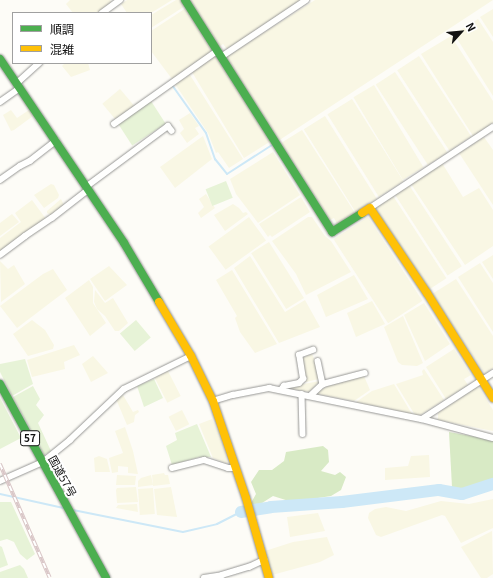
<!DOCTYPE html>
<html>
<head>
<meta charset="utf-8">
<style>
	body { margin:0 }
	#map { position:relative; width:493px; height:578px; overflow:hidden; background:#fdfcf7; font-family:Georgia,"Noto Sans JP",serif }
	div>[style] { position:absolute }
	[style*='--x'] { left:calc(var(--x)*1px); top:calc(var(--y)*1px); width:calc(var(--w)*1px); rotate:calc(var(--a)*1deg) }
	.farmland>* { inset:0; background:#f9f7e4; transform-origin:0 0 }
	.green>* { inset:0; background:#e7f3d7; transform-origin:0 0 }
	.forest>* { inset:0; background:#d8eac5 }
	.stream>* { height:2px; margin:-1px; padding:0 1px; transform-origin:1px; border-radius:1px; background:#cde8f7 }
	.river>* { height:12px; margin:-6px; padding:0 6px; transform-origin:6px; border-radius:6px; background:#cde8f7 }
	.roads { filter:drop-shadow(0 0 1px #979795) drop-shadow(0 0 1px #979795) }
	.street>* { height:5.5px; margin:-2.75px; padding:0 2.75px; transform-origin:2.75px; border-radius:2.75px; background:#fffffe }
	.fast>* { height:8px; margin:-4px; padding:0 4px; transform-origin:4px; border-radius:4px; background:#4caf50 }
	.slow>* { height:8px; margin:-4px; padding:0 4px; transform-origin:4px; border-radius:4px; background:#ffc107 }
	.rail>* { height:3.5px; margin-top:-1.75px; transform-origin:0; background:repeating-linear-gradient(90deg,#fff 0 6px,#d9c6c7 0 12px); box-sizing:border-box; border-block:1px solid #d9c6c7 }
	span { translate:-50% -50%; white-space:nowrap; text-align:center; line-height:1.15; -webkit-text-stroke:4px #fff; paint-order:stroke }
	.shield-label span { padding:1px 3px; background:#fff; border:1px solid; border-radius:3px; -webkit-text-stroke-width:0 }
	.shield-label { font-size:10px; color:#111; font-weight:700 }
	.street-label { font-size:11px; color:#111 }
	.legend { position:absolute; left:12px; top:12px; width:140px; height:52px; box-sizing:border-box; background:#fff; border:1px solid #a0a0a0; margin:0; padding:5px 7px; list-style:none; font-size:12px; color:#111 }
	.legend li { display:flex; align-items:center; gap:8px; height:20px }
	.legend b { width:20px; border:1px solid #a0a0a0 }
	.north { position:absolute; left:441px; top:12px; width:40px; height:40px; -webkit-text-stroke:3px #fff; paint-order:stroke; rotate:63deg; font-size:11px; font-weight:700; line-height:16px; text-align:center; color:#111 }
	.north::after { content:''; display:block; margin:auto; width:14px; height:18px; background:#111; clip-path:polygon(50% 0,100% 100%,50% 72%,0 100%) }
</style>
</head>
<body>
<div id="map">
	<div class="farmland">
		<div style="clip-path:polygon(70px 0,110px 0,112px 3px,98px 13px,73px 13px,66px 4px)"></div>
		<div style="clip-path:polygon(127px 0,172px 0,151px 13px,127px 13px,121px 4px)"></div>
		<div style="clip-path:polygon(176px 0,181px 0,185px 6px,151px 28px,151px 15px)"></div>
		<div style="clip-path:polygon(188px 0,302px 0,227px 49px,223px 44px,218px 48px)"></div>
		<div style="clip-path:polygon(315px 0,493px 0,278px 141px,226px 57px)"></div>
		<div style="clip-path:polygon(186px 8px,212px 51px,172px 79px,151px 51px,151px 31px)"></div>
		<div style="clip-path:polygon(493px 9px,493px 37px,480px 17px)"></div>
		<div style="clip-path:polygon(478px 19px,493px 42px,493px 96px,454px 34px)"></div>
		<div style="clip-path:polygon(451px 36px,493px 101px,493px 123px,473px 136px,421px 54px)"></div>
		<div style="clip-path:polygon(215px 56px,219px 58px,271px 141px,244px 158px,192px 72px)"></div>
		<div style="left:419px;top:56px;width:96px;height:26px;rotate:57deg"></div>
		<div style="clip-path:polygon(65px 63px,88px 63px,90px 70px,71px 77px,62px 66px)"></div>
		<div style="left:395px;top:72px;width:96px;height:23px;rotate:57deg"></div>
		<div style="clip-path:polygon(190px 75px,243px 159px,229px 168px,218px 152px,216px 153px,208px 133px,175px 84px)"></div>
		<div style="left:374px;top:85px;width:96px;height:24px;rotate:59deg"></div>
		<div style="left:120px;top:89px;width:23px;height:23px;rotate:50deg"></div>
		<div style="left:352px;top:99px;width:97px;height:29px;rotate:58deg"></div>
		<div style="clip-path:polygon(11px 110px,17px 118px,29px 110px,33px 116px,14px 130px,11px 131px,3px 115px)"></div>
		<div style="clip-path:polygon(190px 113px,199px 126px,195px 128px,199px 134px,187px 143px,180px 133px,184px 129px,179px 120px)"></div>
		<div style="left:325px;top:116px;width:98px;height:25px;rotate:58deg"></div>
		<div style="clip-path:polygon(302px 130px,355px 213px,337px 224px,334px 218px,330px 220px,281px 143px)"></div>
		<div style="clip-path:polygon(203px 136px,212px 159px,175px 188px,160px 167px)"></div>
		<div style="clip-path:polygon(484px 137px,493px 150px,493px 205px,459px 153px)"></div>
		<div style="clip-path:polygon(273px 152px,300px 195px,258px 223px,236px 194px,230px 179px)"></div>
		<div style="clip-path:polygon(442px 163px,463px 197px,479px 188px,493px 210px,493px 246px,465px 265px,411px 184px)"></div>
		<div style="clip-path:polygon(51px 184px,54px 185px,59px 195px,58px 198px,44px 208px,34px 195px)"></div>
		<div style="left:409px;top:185px;width:97px;height:17px;rotate:57deg"></div>
		<div style="clip-path:polygon(206px 194px,215px 208px,201px 218px,198px 213px,204px 207px,199px 199px)"></div>
		<div style="left:393px;top:196px;width:98px;height:22px;rotate:57deg"></div>
		<div style="clip-path:polygon(301px 197px,310px 212px,272px 237px,270px 235px,268px 237px,259px 224px)"></div>
		<div style="clip-path:polygon(61px 199px,64px 205px,63px 207px,51px 215px,47px 213px,47px 211px)"></div>
		<div style="clip-path:polygon(32px 200px,46px 219px,0 251px,0 238px,21px 222px,15px 213px)"></div>
		<div style="clip-path:polygon(233px 204px,239px 208px,243px 213px,246px 212px,248px 214px,225px 231px,214px 215px)"></div>
		<div style="clip-path:polygon(12px 214px,19px 222px,0 236px,0 223px)"></div>
		<div style="left:249px;top:217px;width:29px;height:50px;rotate:54deg"></div>
		<div style="clip-path:polygon(308px 217px,312px 217px,325px 236px,331px 241px,351px 272px,306px 295px,296px 274px,272px 241px)"></div>
		<div style="left:368px;top:217px;width:100px;height:41px;rotate:57deg"></div>
		<div style="left:269px;top:242px;width:66px;height:21px;rotate:58deg"></div>
		<div style="clip-path:polygon(493px 255px,493px 279px,482px 262px)"></div>
		<div style="clip-path:polygon(250px 256px,285px 312px,305px 300px,320px 327px,279px 343px,234px 268px)"></div>
		<div style="clip-path:polygon(0 261px,8px 269px,14px 265px,25px 284px,1px 302px)"></div>
		<div style="clip-path:polygon(480px 263px,493px 283px,493px 332px,458px 277px)"></div>
		<div style="clip-path:polygon(109px 266px,127px 285px,105px 301px,90px 279px)"></div>
		<div style="clip-path:polygon(53px 269px,67px 290px,17px 328px,0 306px,43px 274px)"></div>
		<div style="clip-path:polygon(232px 270px,277px 344px,255px 353px,240px 332px,235px 318px,237px 316px,216px 280px)"></div>
		<div style="clip-path:polygon(354px 275px,368px 299px,326px 317px,317px 295px)"></div>
		<div style="clip-path:polygon(456px 279px,493px 336px,493px 368px,485px 374px,432px 294px)"></div>
		<div style="clip-path:polygon(89px 280px,93px 287px,93px 303px,106px 323px,90px 336px,65px 298px)"></div>
		<div style="clip-path:polygon(95px 290px,105px 303px,113px 298px,128px 323px,119px 331px,115px 331px,105px 316px,97px 309px,94px 302px)"></div>
		<div style="clip-path:polygon(372px 301px,385px 324px,356px 337px,347px 313px)"></div>
		<div style="clip-path:polygon(424px 303px,450px 344px,425px 361px,404px 315px)"></div>
		<div style="clip-path:polygon(403px 316px,423px 363px,417px 366px,402px 365px,398px 362px,384px 327px)"></div>
		<div style="clip-path:polygon(32px 320px,45px 330px,54px 345px,53px 349px,28px 356px,13px 334px)"></div>
		<div style="clip-path:polygon(74px 345px,80px 355px,64px 362px,65px 369px,32px 377px,27px 360px)"></div>
		<div style="clip-path:polygon(454px 349px,471px 375px,464px 379px,468px 385px,446px 399px,426px 367px)"></div>
		<div style="clip-path:polygon(312px 354px,316px 363px,319px 379px,306px 382px,302px 358px)"></div>
		<div style="clip-path:polygon(93px 356px,108px 373px,91px 382px,82px 364px)"></div>
		<div style="clip-path:polygon(424px 369px,444px 400px,420px 415px,415px 415px,396px 384px,423px 375px,422px 371px)"></div>
		<div style="left:168px;top:371px;width:28px;height:15px;rotate:63deg"></div>
		<div style="clip-path:polygon(364px 376px,370px 390px,354px 401px,318px 394px,319px 391px,328px 386px)"></div>
		<div style="clip-path:polygon(320px 381px,309px 392px,287px 388px,287px 387px)"></div>
		<div style="clip-path:polygon(394px 384px,412px 414px,356px 402px,372px 391px)"></div>
		<div style="clip-path:polygon(478px 386px,493px 410px,493px 431px,438px 420px,438px 413px)"></div>
		<div style="clip-path:polygon(123px 395px,133px 412px,138px 410px,139px 412px,135px 415px,134px 422px,127px 425px,116px 399px)"></div>
		<div style="left:182px;top:410px;width:16px;height:15px;rotate:63deg"></div>
		<div style="clip-path:polygon(212px 419px,220px 435px,228px 464px,213px 458px,199px 424px)"></div>
		<div style="clip-path:polygon(125px 427px,133px 451px,138px 474px,128px 473px,128px 467px,118px 466px,118px 472px,112px 473px,109px 458px,123px 453px,115px 431px)"></div>
		<div style="clip-path:polygon(429px 455px,430px 477px,385px 480px,385px 468px,408px 466px,411px 456px)"></div>
		<div style="clip-path:polygon(99px 456px,107px 459px,110px 472px,95px 472px,94px 458px)"></div>
		<div style="clip-path:polygon(164px 473px,165px 475px,168px 475px,170px 484px,153px 486px,152px 475px)"></div>
		<div style="clip-path:polygon(117px 475px,136px 476px,135px 485px,116px 485px)"></div>
		<div style="clip-path:polygon(151px 475px,153px 485px,138px 487px,138px 481px,141px 478px)"></div>
		<div style="clip-path:polygon(136px 487px,138px 502px,117px 503px,116px 490px,117px 488px)"></div>
		<div style="clip-path:polygon(171px 487px,177px 517px,157px 515px,154px 489px)"></div>
		<div style="left:153px;top:488px;width:26px;height:15px;rotate:86deg"></div>
		<div style="clip-path:polygon(493px 499px,493px 528px,461px 543px,445px 516px,442px 515px,381px 537px,376px 535px,368px 518px,369px 513px,375px 509px,386px 507px,406px 511px,441px 501px,469px 504px)"></div>
		<div style="clip-path:polygon(137px 504px,138px 512px,116px 508px,118px 505px)"></div>
		<div style="clip-path:polygon(318px 513px,325px 531px,290px 537px,287px 517px)"></div>
		<div style="clip-path:polygon(492px 531px,493px 574px,487px 578px,481px 578px,461px 547px)"></div>
		<div style="clip-path:polygon(327px 537px,334px 555px,320px 562px,272px 575px,265px 551px,293px 542px)"></div>
	</div>
	<div class="green">
		<div style="left:151px;top:101px;width:27px;height:40px;rotate:57deg"></div>
		<div style="left:226px;top:181px;width:18px;height:22px;rotate:68deg"></div>
		<div style="left:136px;top:320px;width:23px;height:21px;rotate:50deg"></div>
		<div style="clip-path:polygon(25px 359px,33px 384px,12px 396px,0 372px,0 364px)"></div>
		<div style="clip-path:polygon(154px 379px,163px 398px,144px 407px,137px 386px)"></div>
		<div style="clip-path:polygon(33px 386px,40px 399px,36px 405px,44px 415px,38px 423px,51px 451px,44px 455px,13px 397px)"></div>
		<div style="clip-path:polygon(0 398px,21px 438px,0 449px)"></div>
		<div style="clip-path:polygon(197px 424px,211px 457px,199px 457px,172px 465px,166px 446px,177px 440px,175px 433px)"></div>
		<div style="clip-path:polygon(0 502px,11px 502px,35px 554px,27px 560px,20px 554px,14px 542px,7px 539px,0 541px)"></div>
		<div style="clip-path:polygon(0 546px,2px 547px,8px 565px,0 568px)"></div>
		<div style="clip-path:polygon(20px 565px,24px 569px,28px 578px,0 578px,0 572px)"></div>
	</div>
	<div class="forest">
		<div style="clip-path:polygon(449px 432px,493px 440px,493px 489px,471px 495px,452px 487px)"></div>
		<div style="clip-path:polygon(323px 446px,328px 450px,329px 462px,321px 471px,335px 475px,340px 472px,346px 477px,341px 490px,331px 496px,292px 502px,273px 496px,262px 503px,252px 506px,251px 503px,256px 494px,251px 482px,259px 470px,272px 470px,284px 461px,286px 452px)"></div>
	</div>
	<div class="stream">
		<div style="--x:172;--y:85;--w:59;--a:54.7"></div>
		<div style="--x:206;--y:133;--w:28;--a:71"></div>
		<div style="--x:215;--y:159;--w:19;--a:51"></div>
		<div style="--x:227;--y:174;--w:54;--a:-32.8"></div>
		<div style="--x:0;--y:494;--w:65;--a:12.5"></div>
		<div style="--x:73;--y:510;--w:112;--a:11.3"></div>
		<div style="--x:183;--y:532;--w:35;--a:-13"></div>
		<div style="--x:217;--y:524;--w:27;--a:-27"></div>
	</div>
	<div class="river">
		<div style="--x:241;--y:512;--w:30;--a:-9"></div>
		<div style="--x:271;--y:507;--w:71;--a:-4"></div>
		<div style="--x:342;--y:502;--w:98;--a:-7.1"></div>
		<div style="--x:439;--y:490;--w:23;--a:10"></div>
		<div style="--x:462;--y:494;--w:33;--a:-18"></div>
	</div>
	<div class="roads">
		<div class="street">
			<div style="--x:102;--y:13;--w:22;--a:-36"></div>
			<div style="--x:221;--y:57;--w:102;--a:-33.8"></div>
			<div style="--x:17;--y:83;--w:30;--a:-42"></div>
			<div style="--x:0;--y:102;--w:24;--a:-35"></div>
			<div style="--x:114;--y:124;--w:126;--a:-35.3"></div>
			<div style="--x:0;--y:180;--w:24;--a:-35"></div>
			<div style="--x:20;--y:166;--w:11;--a:-27"></div>
			<div style="--x:30;--y:161;--w:33;--a:-38"></div>
			<div style="--x:86;--y:187;--w:102;--a:-36.6"></div>
			<div style="--x:168;--y:126;--w:6;--a:51"></div>
			<div style="--x:370;--y:208;--w:147;--a:-33.4"></div>
			<div style="--x:0;--y:255;--w:31;--a:-37"></div>
			<div style="--x:25;--y:236;--w:32;--a:-34"></div>
			<div style="--x:52;--y:218;--w:46;--a:-37.9"></div>
			<div style="--x:318;--y:361;--w:24;--a:78"></div>
			<div style="--x:281;--y:390;--w:5;--a:-53"></div>
			<div style="--x:284;--y:386;--w:15;--a:-11"></div>
			<div style="--x:299;--y:383;--w:6;--a:-45"></div>
			<div style="--x:303;--y:379;--w:24;--a:-99"></div>
			<div style="--x:299;--y:355;--w:15;--a:-20"></div>
			<div style="--x:302;--y:394;--w:40;--a:88.6"></div>
			<div style="--x:310;--y:396;--w:18;--a:-43"></div>
			<div style="--x:323;--y:384;--w:43;--a:-14.7"></div>
			<div style="--x:213;--y:401;--w:21;--a:-17"></div>
			<div style="--x:233;--y:395;--w:37;--a:-11"></div>
			<div style="--x:269;--y:388;--w:156;--a:11.5"></div>
			<div style="--x:422;--y:419;--w:73;--a:15"></div>
			<div style="--x:422;--y:419;--w:85;--a:-32.9"></div>
			<div style="--x:172;--y:468;--w:33;--a:-14"></div>
			<div style="--x:204;--y:460;--w:25;--a:18"></div>
			<div style="--x:228;--y:468;--w:8;--a:0"></div>
			<div style="--x:0;--y:481;--w:47;--a:-23.8"></div>
			<div style="--x:43;--y:462;--w:35;--a:-39"></div>
			<div style="--x:70;--y:440;--w:74;--a:-43.4"></div>
			<div style="--x:124;--y:389;--w:75;--a:-26.2"></div>
			<div style="--x:204;--y:578;--w:18;--a:-9"></div>
			<div style="--x:222;--y:575;--w:28;--a:-17"></div>
			<div style="--x:249;--y:567;--w:17;--a:-25"></div>
		</div>
		<div class="fast">
			<div style="--x:185;--y:0;--w:275;--a:57.6"></div>
			<div style="--x:332;--y:232;--w:36;--a:-32"></div>
			<div style="--x:0;--y:59;--w:222;--a:56"></div>
			<div style="--x:124;--y:243;--w:69;--a:59.3"></div>
			<div style="--x:0;--y:384;--w:221;--a:61.3"></div>
		</div>
		<div class="slow">
			<div style="--x:362;--y:213;--w:9;--a:-32"></div>
			<div style="--x:370;--y:208;--w:102;--a:56.2"></div>
			<div style="--x:427;--y:293;--w:124;--a:57.8"></div>
			<div style="--x:159;--y:302;--w:63;--a:59.3"></div>
			<div style="--x:191;--y:356;--w:50;--a:63.9"></div>
			<div style="--x:213;--y:401;--w:102;--a:71.2"></div>
			<div style="--x:246;--y:498;--w:83;--a:74"></div>
		</div>
	</div>
	<div class="rail">
		<div style="--x:0;--y:464;--w:124;--a:66.3"></div>
	</div>
	<div class="shield-label">
		<span style="left:30px;top:438px">57</span>
	</div>
	<div class="street-label">
		<span style="left:63px;top:476px;rotate:61deg">国道57号</span>
	</div>
	<ul class="legend">
	<li><b style="height:5px;background:#4caf50"></b>順調</li>
	<li><b style="height:5px;background:#ffc107"></b>混雑</li>
	</ul>
	<div class="north">N</div>
</div>
</body>
</html>
